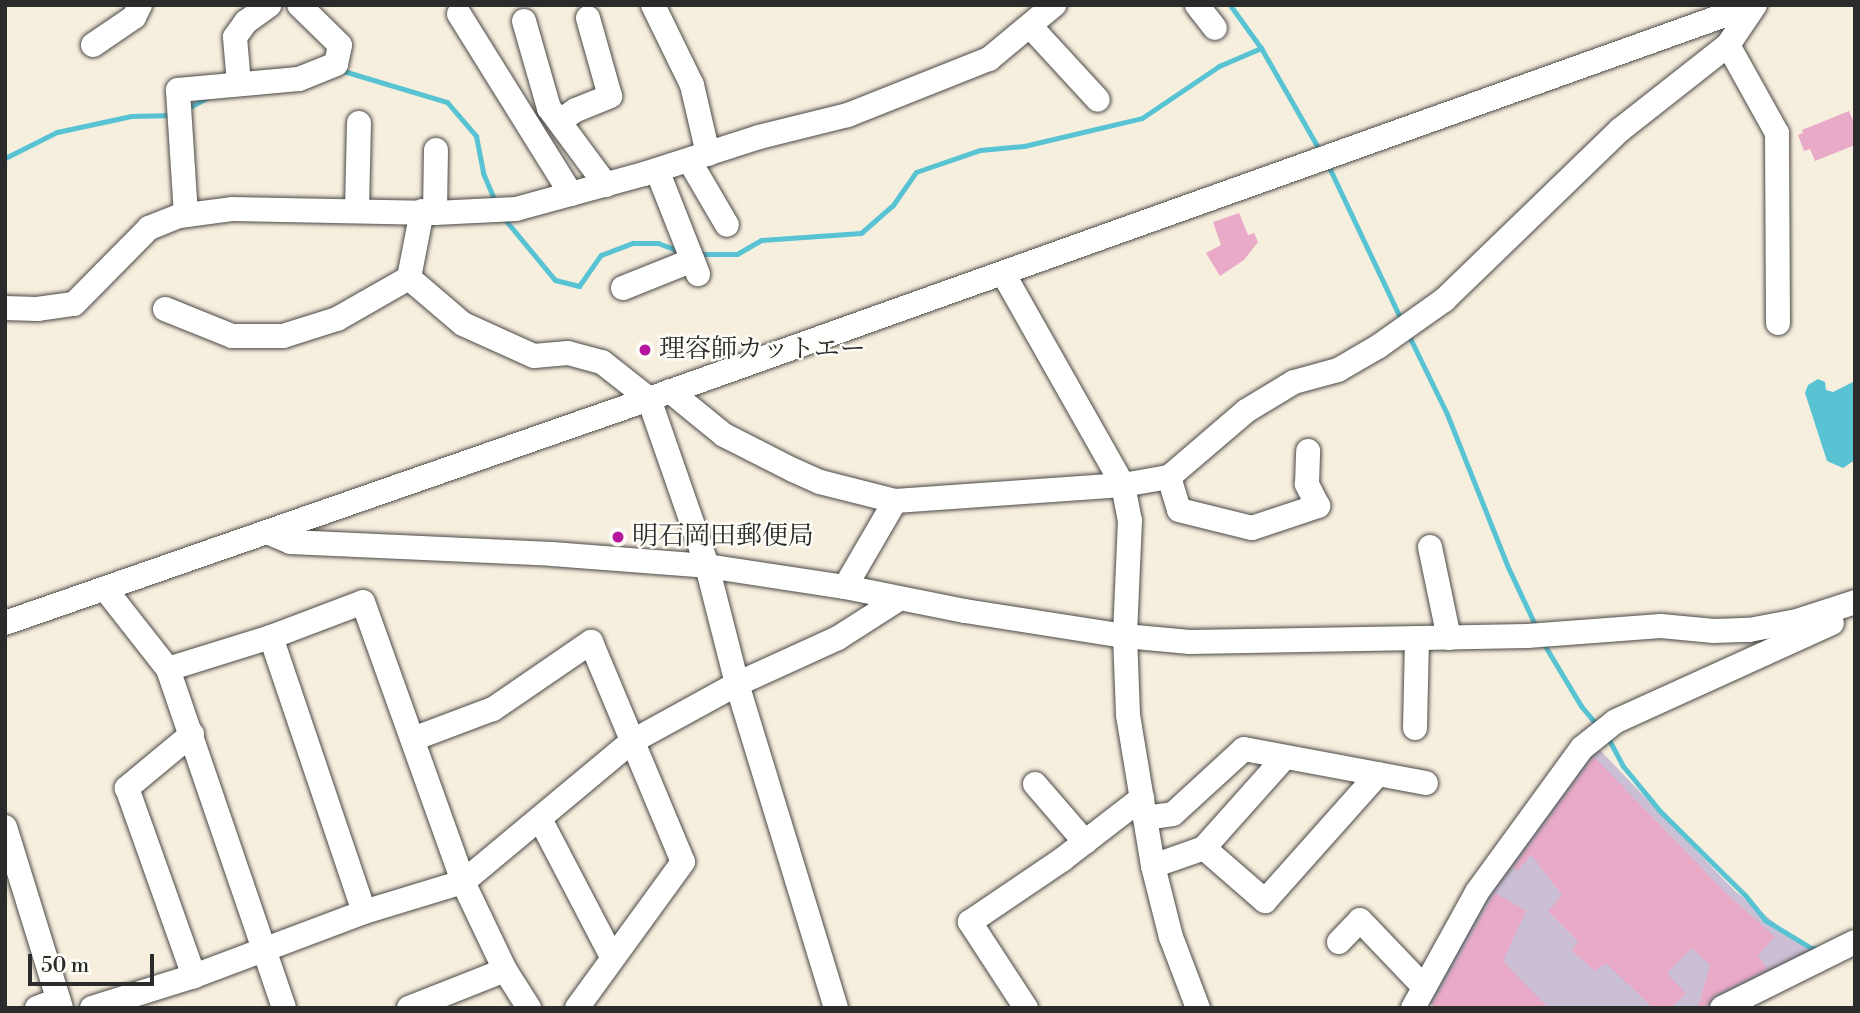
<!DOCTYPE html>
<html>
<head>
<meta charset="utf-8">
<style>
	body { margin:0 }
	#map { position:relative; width:1860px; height:1013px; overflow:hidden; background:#f7efde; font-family:"Libre Bodoni","Noto Serif JP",serif }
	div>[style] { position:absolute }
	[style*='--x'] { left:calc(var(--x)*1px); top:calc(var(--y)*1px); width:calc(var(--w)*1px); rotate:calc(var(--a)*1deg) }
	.industrial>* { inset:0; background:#cbbfd5 }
	.water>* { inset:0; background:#58c3d3 }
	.stream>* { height:5px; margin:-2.5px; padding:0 2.5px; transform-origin:2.5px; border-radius:2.5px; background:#58c3d3 }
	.building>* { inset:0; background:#e8aac6 }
	.roads { filter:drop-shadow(0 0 2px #4a4846) drop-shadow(0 0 2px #4a4846) }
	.minor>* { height:24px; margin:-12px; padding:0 12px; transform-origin:12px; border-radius:12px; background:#fff }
	.dots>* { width:19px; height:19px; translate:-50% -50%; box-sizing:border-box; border:4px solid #fdfcf7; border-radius:50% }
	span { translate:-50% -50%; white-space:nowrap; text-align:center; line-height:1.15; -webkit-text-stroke:5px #fdfcf7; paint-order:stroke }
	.poi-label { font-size:26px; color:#2b2b2b }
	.left { translate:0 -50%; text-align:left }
	.frame { position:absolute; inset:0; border:7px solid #2b2b2b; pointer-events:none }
	.scale { position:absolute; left:28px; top:954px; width:126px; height:32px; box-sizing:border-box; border:4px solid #2b2b2b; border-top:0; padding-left:9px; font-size:21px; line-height:24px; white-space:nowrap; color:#2b2b2b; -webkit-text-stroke:5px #fdfcf7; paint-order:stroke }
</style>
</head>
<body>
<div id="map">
	<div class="industrial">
		<div style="clip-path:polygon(1598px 748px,1735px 891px,1813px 954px,1707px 1008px,1435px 1008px,1426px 998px,1493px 884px,1565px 779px)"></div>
	</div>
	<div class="water">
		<div style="clip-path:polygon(1818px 379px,1825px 382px,1826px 390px,1833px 392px,1855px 381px,1855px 460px,1843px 468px,1827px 461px,1805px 393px,1808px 385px)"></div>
	</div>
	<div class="stream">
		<div style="--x:1230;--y:5;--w:53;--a:54.2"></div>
		<div style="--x:1261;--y:48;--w:119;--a:60.2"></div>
		<div style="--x:340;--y:70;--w:112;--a:16.7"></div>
		<div style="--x:447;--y:102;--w:45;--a:49.5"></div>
		<div style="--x:476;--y:136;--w:38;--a:79"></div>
		<div style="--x:483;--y:173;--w:34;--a:67"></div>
		<div style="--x:186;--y:109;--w:26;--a:-28"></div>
		<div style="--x:5;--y:158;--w:58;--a:-26.6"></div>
		<div style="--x:57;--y:132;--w:76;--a:-12.2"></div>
		<div style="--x:131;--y:116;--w:44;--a:-1.3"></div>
		<div style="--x:1327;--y:163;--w:176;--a:64.7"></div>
		<div style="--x:502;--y:216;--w:83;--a:50.4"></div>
		<div style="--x:555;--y:280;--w:25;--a:14"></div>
		<div style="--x:579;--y:286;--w:38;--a:-55"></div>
		<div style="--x:601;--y:255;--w:34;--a:-21"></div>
		<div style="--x:633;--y:243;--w:25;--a:0"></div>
		<div style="--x:658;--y:243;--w:22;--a:21"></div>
		<div style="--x:699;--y:254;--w:38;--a:0"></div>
		<div style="--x:737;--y:254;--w:28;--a:-30"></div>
		<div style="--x:761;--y:240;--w:100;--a:-4"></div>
		<div style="--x:861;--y:233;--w:43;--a:-41.2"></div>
		<div style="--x:893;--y:205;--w:40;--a:-55.1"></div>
		<div style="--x:916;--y:172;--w:68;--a:-19"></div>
		<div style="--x:980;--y:150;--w:44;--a:-5.2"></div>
		<div style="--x:1024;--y:146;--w:121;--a:-13.3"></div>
		<div style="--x:1142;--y:118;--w:93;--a:-34"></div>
		<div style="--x:1219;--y:66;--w:46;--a:-23.2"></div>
		<div style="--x:1408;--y:334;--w:89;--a:64"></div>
		<div style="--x:1447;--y:414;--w:162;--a:68.3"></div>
		<div style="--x:1507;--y:565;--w:71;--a:64.9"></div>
		<div style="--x:1542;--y:641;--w:76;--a:59"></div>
		<div style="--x:1581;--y:706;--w:26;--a:50"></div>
		<div style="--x:1607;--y:736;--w:34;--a:62"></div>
		<div style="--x:1623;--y:766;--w:58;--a:50.6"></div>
		<div style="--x:1660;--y:811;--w:120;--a:44.7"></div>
		<div style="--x:1745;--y:895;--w:32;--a:51"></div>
		<div style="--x:1765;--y:920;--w:54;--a:31.3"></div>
		<div style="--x:1811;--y:948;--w:8;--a:7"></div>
	</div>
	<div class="building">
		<div style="clip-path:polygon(1849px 111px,1855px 125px,1855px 145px,1815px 161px,1810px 149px,1804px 151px,1798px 135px,1803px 133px,1802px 130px)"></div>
		<div style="clip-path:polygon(1239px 213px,1248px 235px,1254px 233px,1258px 242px,1244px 260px,1220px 276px,1206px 253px,1221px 245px,1213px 222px)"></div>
		<div style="clip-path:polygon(1594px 757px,1726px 893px,1775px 937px,1758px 955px,1767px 969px,1715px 995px,1708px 1004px,1698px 1008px,1710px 965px,1692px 948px,1667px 973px,1686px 994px,1670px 1008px,1653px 1008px,1606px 963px,1595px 971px,1572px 951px,1578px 941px,1548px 911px,1562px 895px,1531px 855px,1517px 871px,1514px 867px)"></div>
		<div style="clip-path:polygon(1495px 893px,1526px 911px,1503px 961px,1549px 1008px,1435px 1008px,1432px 1005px)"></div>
	</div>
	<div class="roads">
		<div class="minor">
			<div style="--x:653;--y:5;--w:89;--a:64"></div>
			<div style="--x:692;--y:85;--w:71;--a:76.9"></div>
			<div style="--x:1197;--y:5;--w:29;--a:52"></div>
			<div style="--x:459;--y:14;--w:212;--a:58.1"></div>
			<div style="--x:524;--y:21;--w:91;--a:74"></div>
			<div style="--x:549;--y:108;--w:96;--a:53.5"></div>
			<div style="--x:1030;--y:26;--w:100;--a:47.4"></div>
			<div style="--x:93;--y:45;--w:50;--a:-34.3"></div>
			<div style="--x:134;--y:17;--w:13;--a:-63"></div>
			<div style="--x:1728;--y:45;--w:101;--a:60.9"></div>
			<div style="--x:1777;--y:133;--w:190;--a:89.7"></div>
			<div style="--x:239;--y:84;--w:47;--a:-94.9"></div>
			<div style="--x:235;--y:37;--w:19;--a:-54"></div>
			<div style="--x:246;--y:22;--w:29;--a:-36"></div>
			<div style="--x:560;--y:121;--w:19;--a:-35"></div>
			<div style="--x:576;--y:110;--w:37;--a:-22"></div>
			<div style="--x:610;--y:96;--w:81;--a:-105.8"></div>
			<div style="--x:689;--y:160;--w:75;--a:59.7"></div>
			<div style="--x:657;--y:170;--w:112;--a:68.5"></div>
			<div style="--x:357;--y:210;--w:87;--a:-88.7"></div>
			<div style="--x:422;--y:211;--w:68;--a:101"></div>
			<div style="--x:409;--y:278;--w:71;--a:40.4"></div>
			<div style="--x:463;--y:324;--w:78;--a:24.3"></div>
			<div style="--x:534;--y:356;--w:34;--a:-5"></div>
			<div style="--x:568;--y:353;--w:35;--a:15"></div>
			<div style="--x:602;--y:362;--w:60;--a:38.2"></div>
			<div style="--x:649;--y:399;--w:177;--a:70.8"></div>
			<div style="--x:707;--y:566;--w:122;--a:75.7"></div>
			<div style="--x:737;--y:684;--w:339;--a:73"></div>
			<div style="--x:435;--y:213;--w:63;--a:-89.1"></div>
			<div style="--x:186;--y:215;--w:125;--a:-93.7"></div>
			<div style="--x:178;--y:90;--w:121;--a:-5.2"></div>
			<div style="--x:299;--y:79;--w:40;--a:-22"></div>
			<div style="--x:336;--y:64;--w:19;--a:-78"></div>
			<div style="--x:340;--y:45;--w:57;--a:-135.7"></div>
			<div style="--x:1003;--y:273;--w:244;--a:60.5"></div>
			<div style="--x:1123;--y:485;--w:36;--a:79"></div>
			<div style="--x:1130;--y:520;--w:116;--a:92.5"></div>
			<div style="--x:1125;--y:636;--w:79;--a:87.8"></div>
			<div style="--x:1128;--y:715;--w:153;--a:80.6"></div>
			<div style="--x:1153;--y:866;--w:73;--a:75.8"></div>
			<div style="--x:1171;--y:937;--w:76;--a:69.2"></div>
			<div style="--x:623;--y:288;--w:75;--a:-21.8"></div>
			<div style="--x:5;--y:308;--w:32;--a:2"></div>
			<div style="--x:37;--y:309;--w:37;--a:-8"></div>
			<div style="--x:74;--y:304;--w:107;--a:-45.4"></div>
			<div style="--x:149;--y:228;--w:32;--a:-22"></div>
			<div style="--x:179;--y:216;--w:53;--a:-7.5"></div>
			<div style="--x:232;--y:209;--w:203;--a:1.1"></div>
			<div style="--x:435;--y:213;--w:81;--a:-2.8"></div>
			<div style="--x:516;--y:209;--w:133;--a:-15.3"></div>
			<div style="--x:644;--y:174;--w:121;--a:-17.8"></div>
			<div style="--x:759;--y:137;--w:92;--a:-13.9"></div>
			<div style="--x:848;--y:115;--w:152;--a:-21.7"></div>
			<div style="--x:989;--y:59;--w:85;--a:-39.7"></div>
			<div style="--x:165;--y:309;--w:72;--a:21.9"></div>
			<div style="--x:232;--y:336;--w:51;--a:0"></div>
			<div style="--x:283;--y:336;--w:57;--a:-17.5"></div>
			<div style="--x:337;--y:319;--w:83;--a:-29.7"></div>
			<div style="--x:670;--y:391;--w:70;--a:39.2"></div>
			<div style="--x:724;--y:435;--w:77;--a:26.9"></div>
			<div style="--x:793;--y:470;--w:30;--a:24"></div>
			<div style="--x:820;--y:482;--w:77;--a:14.2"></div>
			<div style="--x:895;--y:501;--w:229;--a:-4"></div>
			<div style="--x:1123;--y:485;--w:47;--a:-9.9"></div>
			<div style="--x:1169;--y:477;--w:101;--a:-40.6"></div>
			<div style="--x:1246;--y:411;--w:56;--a:-31.1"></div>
			<div style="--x:1294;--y:382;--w:46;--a:-15.3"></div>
			<div style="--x:1338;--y:370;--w:48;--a:-30.3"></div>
			<div style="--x:1379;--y:346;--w:80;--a:-35.3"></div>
			<div style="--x:1444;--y:300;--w:245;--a:-44"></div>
			<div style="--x:1620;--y:130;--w:137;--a:-38.2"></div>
			<div style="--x:1728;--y:45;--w:48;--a:-56"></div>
			<div style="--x:1169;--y:477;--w:34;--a:73"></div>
			<div style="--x:1179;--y:510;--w:75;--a:13.9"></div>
			<div style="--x:1252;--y:528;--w:70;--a:-18.4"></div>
			<div style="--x:1318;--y:506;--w:25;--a:-117"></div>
			<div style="--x:1307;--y:484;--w:33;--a:-88"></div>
			<div style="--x:267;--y:532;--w:25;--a:23"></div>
			<div style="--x:290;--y:542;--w:262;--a:2.6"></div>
			<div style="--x:552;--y:554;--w:155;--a:4.4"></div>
			<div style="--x:707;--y:566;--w:140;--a:8.7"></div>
			<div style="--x:845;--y:587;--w:122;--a:11.3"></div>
			<div style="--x:965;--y:611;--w:162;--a:8.9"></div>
			<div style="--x:1125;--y:636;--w:65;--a:5.3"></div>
			<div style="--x:1190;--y:642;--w:337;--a:-1"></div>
			<div style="--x:1527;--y:636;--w:134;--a:-4.3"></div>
			<div style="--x:1661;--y:626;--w:53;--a:5.4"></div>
			<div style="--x:1714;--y:631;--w:35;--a:-2"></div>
			<div style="--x:1749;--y:630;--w:49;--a:-10.6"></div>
			<div style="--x:1797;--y:621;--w:61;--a:-18.1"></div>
			<div style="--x:1430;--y:547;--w:93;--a:78.2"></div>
			<div style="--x:845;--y:587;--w:99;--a:-59.8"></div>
			<div style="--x:106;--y:590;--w:100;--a:51.9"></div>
			<div style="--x:168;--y:669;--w:358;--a:71.1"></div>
			<div style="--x:5;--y:623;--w:682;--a:-19.18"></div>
			<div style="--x:649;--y:399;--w:1172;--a:-19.64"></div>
			<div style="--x:271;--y:637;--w:290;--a:71.3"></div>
			<div style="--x:168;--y:669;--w:108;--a:-17.3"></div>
			<div style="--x:271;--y:637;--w:98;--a:-20.8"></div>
			<div style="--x:363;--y:602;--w:297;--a:70.3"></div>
			<div style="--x:463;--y:882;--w:98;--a:64.5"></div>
			<div style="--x:505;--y:970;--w:45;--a:57.7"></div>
			<div style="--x:1415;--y:728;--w:89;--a:-88.7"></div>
			<div style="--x:192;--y:734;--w:85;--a:140.3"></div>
			<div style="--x:127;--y:788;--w:200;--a:70.4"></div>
			<div style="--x:413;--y:739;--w:85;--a:-20.6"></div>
			<div style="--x:493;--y:709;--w:119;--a:-34.4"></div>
			<div style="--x:591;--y:642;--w:238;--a:67.3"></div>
			<div style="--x:683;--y:862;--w:180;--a:126"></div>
			<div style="--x:1285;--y:757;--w:122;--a:131.7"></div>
			<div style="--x:1204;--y:848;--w:81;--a:41"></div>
			<div style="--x:1265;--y:901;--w:170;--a:-48.3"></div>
			<div style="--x:1035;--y:784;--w:77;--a:49.2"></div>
			<div style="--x:1145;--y:818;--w:28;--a:-8"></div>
			<div style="--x:1173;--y:814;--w:96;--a:-42.5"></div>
			<div style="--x:1244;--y:749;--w:185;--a:10.6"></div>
			<div style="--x:540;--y:819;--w:156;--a:62.4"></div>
			<div style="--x:5;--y:827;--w:189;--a:72.8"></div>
			<div style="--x:1153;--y:866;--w:54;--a:-19.4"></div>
			<div style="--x:1339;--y:942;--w:30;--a:-46"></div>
			<div style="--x:1360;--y:920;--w:93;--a:46.3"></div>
			<div style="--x:37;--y:1008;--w:22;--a:-21"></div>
			<div style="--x:92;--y:1008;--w:107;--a:-17.4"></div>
			<div style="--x:194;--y:976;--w:182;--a:-20.6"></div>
			<div style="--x:364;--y:912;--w:103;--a:-16.9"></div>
			<div style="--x:463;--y:882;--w:219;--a:-39.8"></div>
			<div style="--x:631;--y:742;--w:121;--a:-28.7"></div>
			<div style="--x:737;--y:684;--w:111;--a:-24.5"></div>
			<div style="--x:838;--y:638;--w:72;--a:-32.6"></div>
			<div style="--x:409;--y:1008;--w:103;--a:-21.6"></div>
			<div style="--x:1026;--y:1008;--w:103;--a:-123.1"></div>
			<div style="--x:970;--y:922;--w:112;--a:-34.1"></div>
			<div style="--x:1063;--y:859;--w:100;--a:-37.7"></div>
			<div style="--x:1413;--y:1008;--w:132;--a:-61.1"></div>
			<div style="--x:1477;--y:892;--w:178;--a:-53.9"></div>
			<div style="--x:1582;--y:748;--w:43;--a:-38.5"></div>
			<div style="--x:1616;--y:721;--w:237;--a:-24.4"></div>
			<div style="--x:1722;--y:1008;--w:148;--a:-26.4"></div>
		</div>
	</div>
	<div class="dots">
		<div style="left:645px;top:350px;background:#b5179e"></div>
		<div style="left:618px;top:537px;background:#b5179e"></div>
	</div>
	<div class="poi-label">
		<span class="left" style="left:659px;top:350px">理容師カットエー</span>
		<span class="left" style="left:632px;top:537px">明石岡田郵便局</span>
	</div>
	<div class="frame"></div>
	<div class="scale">50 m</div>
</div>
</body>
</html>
